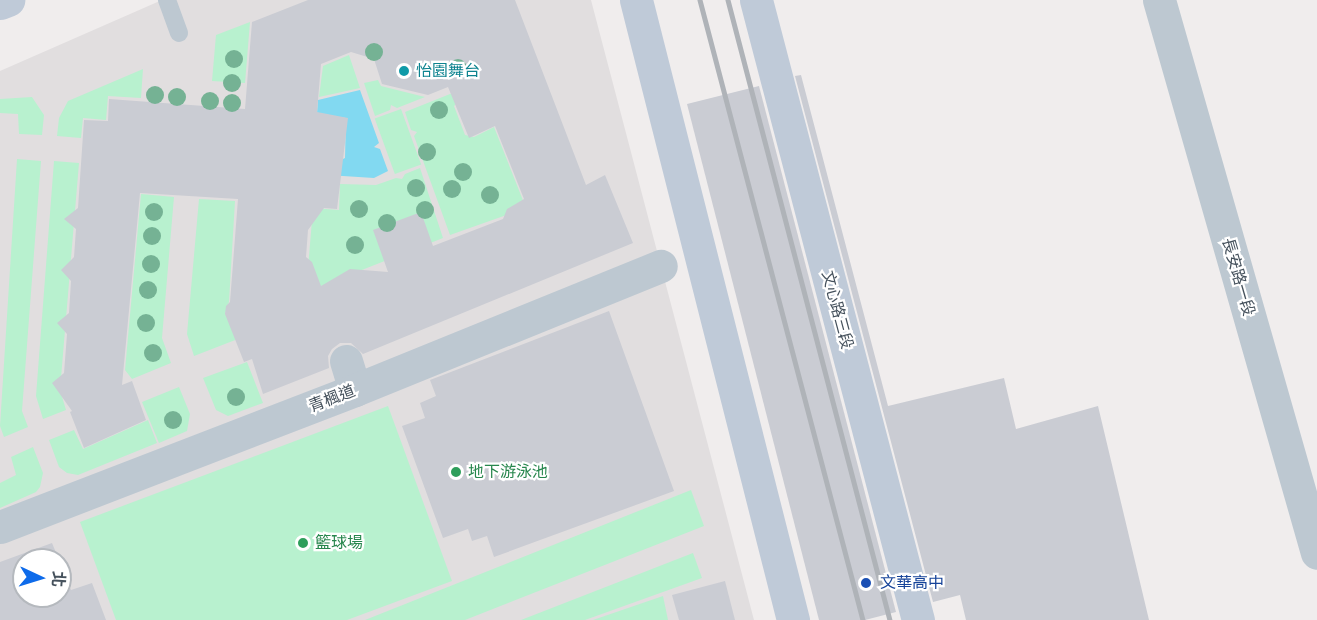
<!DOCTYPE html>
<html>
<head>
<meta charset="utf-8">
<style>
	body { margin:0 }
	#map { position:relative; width:1317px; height:620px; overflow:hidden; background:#f0eded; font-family:"Public Sans","Noto Sans TC",sans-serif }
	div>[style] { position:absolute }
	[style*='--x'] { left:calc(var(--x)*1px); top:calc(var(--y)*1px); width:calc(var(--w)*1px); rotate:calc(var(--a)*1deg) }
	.education>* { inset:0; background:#e1dedf }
	.green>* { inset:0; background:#b8f1cf; transform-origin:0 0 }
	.water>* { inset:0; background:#82d9f1 }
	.building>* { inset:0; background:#caccd3 }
	.lane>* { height:18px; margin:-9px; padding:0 9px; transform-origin:9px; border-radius:9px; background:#bdc8d1 }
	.street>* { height:33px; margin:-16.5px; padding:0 16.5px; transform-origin:16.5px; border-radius:16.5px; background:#bdc8d1 }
	.secondary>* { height:33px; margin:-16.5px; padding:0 16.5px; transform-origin:16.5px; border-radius:16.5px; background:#bfcad8 }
	.rail>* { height:4.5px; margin:-2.25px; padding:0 2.25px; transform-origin:2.25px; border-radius:2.25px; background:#afb3b8 }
	.trees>* { width:18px; height:18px; margin:-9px; border-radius:50%; background:#75b294 }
	.dots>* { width:16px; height:16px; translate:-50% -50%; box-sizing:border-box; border:3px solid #fff; border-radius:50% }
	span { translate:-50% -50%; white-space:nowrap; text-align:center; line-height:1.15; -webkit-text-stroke:4.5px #fff; paint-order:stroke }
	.culture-label { font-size:16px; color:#0d838f }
	.left { translate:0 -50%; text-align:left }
	.street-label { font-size:16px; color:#45515c }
	.leisure-label { font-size:16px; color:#27864d }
	.transit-label { font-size:16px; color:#164399 }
	.north { position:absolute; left:12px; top:548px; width:60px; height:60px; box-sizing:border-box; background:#fff; border:2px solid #b5b9be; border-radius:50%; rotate:94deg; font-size:16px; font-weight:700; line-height:24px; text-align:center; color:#45515c }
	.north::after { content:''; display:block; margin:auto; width:21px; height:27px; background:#0e6bea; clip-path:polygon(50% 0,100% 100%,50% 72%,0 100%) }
</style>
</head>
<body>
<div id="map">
	<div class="education">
		<div style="clip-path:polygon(evenodd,162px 0,591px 0,754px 620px,0 620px,0 71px,162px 0,24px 560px,60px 560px,60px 596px,24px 596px,24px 560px)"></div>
	</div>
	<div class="green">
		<div style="clip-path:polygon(250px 22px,245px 83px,212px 81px,216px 35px)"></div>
		<div style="clip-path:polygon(349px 55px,360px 88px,319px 97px,323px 66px)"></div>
		<div style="clip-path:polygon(143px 69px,141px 98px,108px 96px,106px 120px,83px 118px,81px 138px,57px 136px,59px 118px,68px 101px)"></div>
		<div style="clip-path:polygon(378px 80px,381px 86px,425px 97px,397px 108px,391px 105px,390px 110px,375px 116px,364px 83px)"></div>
		<div style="clip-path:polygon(475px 84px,454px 106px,465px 135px,474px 137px,494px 127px,526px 208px,450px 235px,414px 136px,417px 132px,411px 130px,405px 112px)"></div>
		<div style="clip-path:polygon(32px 97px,44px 115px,42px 135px,19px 134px,18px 114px,0 113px,0 99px)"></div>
		<div style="left:401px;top:109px;width:59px;height:28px;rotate:70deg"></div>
		<div style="clip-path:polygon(17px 159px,41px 161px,22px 411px,28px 427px,4px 437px,0 426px)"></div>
		<div style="clip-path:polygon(54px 161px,79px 163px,60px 390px,66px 410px,43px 419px,36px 396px)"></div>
		<div style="clip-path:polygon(420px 168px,443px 238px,306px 292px,313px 208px,339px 210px,340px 184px,376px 185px,396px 178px,402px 179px,405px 174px)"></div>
		<div style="clip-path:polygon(141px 194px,174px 197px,162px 338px,171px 363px,132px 379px,125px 370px)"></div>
		<div style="clip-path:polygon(199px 199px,235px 201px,229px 302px,225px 314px,243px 337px,194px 356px,187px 334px)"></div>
		<div style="clip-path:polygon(247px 362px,263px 403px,228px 416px,216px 410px,203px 378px)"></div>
		<div style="clip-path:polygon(179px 387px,190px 414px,187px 431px,159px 443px,142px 402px)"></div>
		<div style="clip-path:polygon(388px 406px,452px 581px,347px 620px,116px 620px,80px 522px)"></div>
		<div style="clip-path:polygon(148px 420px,157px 443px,78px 475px,67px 473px,59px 467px,49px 440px,74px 430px,83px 449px)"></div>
		<div style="clip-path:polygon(33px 447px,43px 473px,40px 487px,36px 492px,0 508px,0 483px,16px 475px,11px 457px)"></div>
		<div style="clip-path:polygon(691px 490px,704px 526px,465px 620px,365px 620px)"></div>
		<div style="clip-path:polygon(693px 553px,702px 578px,585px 620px,521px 620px)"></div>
		<div style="clip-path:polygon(663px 596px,668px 620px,593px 620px)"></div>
	</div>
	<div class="water">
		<div style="clip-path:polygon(360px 90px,379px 143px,374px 147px,380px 149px,388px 171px,374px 178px,312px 174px,345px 158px,346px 118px,317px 114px,318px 100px)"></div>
	</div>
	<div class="building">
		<div style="clip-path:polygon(evenodd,308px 0,515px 0,586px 185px,605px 175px,633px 243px,363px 354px,351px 343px,340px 343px,332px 349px,328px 356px,329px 368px,263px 394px,252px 359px,244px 362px,225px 314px,226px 306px,230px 302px,238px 199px,140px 193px,122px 385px,132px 381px,146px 420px,84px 448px,70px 412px,72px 411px,52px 383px,64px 373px,67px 334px,57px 323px,69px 313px,71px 281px,61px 270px,74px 257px,76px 229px,64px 219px,78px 208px,84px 120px,108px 121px,109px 99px,245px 109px,252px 22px,308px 0,351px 52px,374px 59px,382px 84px,428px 95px,448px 87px,469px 138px,495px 126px,524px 199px,507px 209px,503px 219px,433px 246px,421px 212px,373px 230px,388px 272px,350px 269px,321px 286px,312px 262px,306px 257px,308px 230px,324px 208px,337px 209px,348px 118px,317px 112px,321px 64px,351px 52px)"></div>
		<div style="clip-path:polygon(801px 75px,888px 406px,1004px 378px,1016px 429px,1098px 406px,1149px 620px,966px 620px,960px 595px,933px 602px,795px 76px)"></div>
		<div style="clip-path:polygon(759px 86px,896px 612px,865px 620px,819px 620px,687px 104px)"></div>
		<div style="clip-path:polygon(609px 311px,674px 491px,494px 557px,487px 536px,472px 541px,468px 529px,443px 538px,402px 426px,425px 418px,420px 403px,436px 396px,430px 380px)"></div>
		<div style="clip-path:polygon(52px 543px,59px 560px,24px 560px,24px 596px,60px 596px,60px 563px,71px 590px,92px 583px,106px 620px,0 620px,0 562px)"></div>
		<div style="clip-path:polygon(725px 581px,735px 620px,679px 620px,672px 595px)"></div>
	</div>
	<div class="lane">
		<div style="--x:167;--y:0;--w:35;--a:70"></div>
	</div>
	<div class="street">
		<div style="--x:1159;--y:0;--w:575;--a:74.05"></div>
		<div style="--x:346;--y:361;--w:30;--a:73"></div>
		<div style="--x:0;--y:527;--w:381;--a:-21.1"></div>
		<div style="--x:355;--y:390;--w:330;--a:-22.1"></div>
	</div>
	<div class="secondary">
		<div style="--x:636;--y:0;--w:640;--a:75.79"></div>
		<div style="--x:756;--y:0;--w:641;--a:75.36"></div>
		<div style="--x:0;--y:3;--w:9;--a:-21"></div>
	</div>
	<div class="rail">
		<div style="--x:700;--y:0;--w:641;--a:75.27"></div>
		<div style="--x:728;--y:0;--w:641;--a:75.36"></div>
	</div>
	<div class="trees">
		<div style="left:374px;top:52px"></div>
		<div style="left:234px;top:59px"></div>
		<div style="left:458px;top:68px"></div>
		<div style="left:232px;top:83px"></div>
		<div style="left:155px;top:95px"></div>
		<div style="left:177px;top:97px"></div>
		<div style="left:210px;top:101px"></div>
		<div style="left:232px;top:103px"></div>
		<div style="left:439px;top:110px"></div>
		<div style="left:427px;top:152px"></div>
		<div style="left:463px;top:172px"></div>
		<div style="left:416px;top:188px"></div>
		<div style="left:452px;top:189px"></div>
		<div style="left:490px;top:195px"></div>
		<div style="left:359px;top:209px"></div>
		<div style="left:425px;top:210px"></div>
		<div style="left:154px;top:212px"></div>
		<div style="left:387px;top:223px"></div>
		<div style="left:152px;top:236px"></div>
		<div style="left:355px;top:245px"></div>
		<div style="left:151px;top:264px"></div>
		<div style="left:148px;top:290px"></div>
		<div style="left:146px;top:323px"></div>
		<div style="left:153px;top:353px"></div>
		<div style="left:236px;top:397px"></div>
		<div style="left:173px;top:420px"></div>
	</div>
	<div class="dots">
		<div style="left:404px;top:71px;background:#0f9aa8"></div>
		<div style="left:456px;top:472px;background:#2e9e5b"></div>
		<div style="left:303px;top:543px;background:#2e9e5b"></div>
		<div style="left:866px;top:583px;background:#1a4fb4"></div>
	</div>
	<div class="culture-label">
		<span class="left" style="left:416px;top:71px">怡園舞台</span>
	</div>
	<div class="street-label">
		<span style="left:1238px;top:277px;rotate:74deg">長安路一段</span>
		<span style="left:837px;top:310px;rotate:75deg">文心路三段</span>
		<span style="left:332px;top:399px;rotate:-21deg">青楓道</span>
	</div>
	<div class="leisure-label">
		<span class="left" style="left:468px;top:472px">地下游泳池</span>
		<span class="left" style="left:315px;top:543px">籃球場</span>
	</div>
	<div class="transit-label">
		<span class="left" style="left:880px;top:583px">文華高中</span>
	</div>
	<div class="north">北</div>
</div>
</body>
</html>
